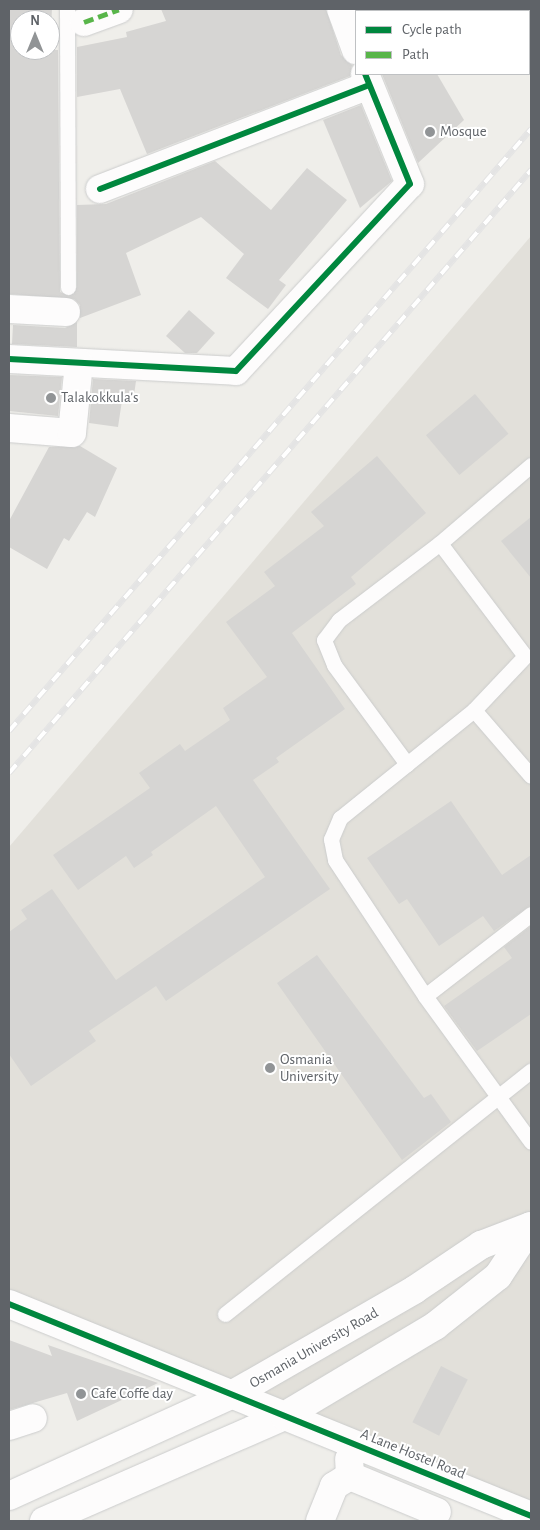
<!DOCTYPE html>
<html>
<head>
<meta charset="utf-8">
<style>
	body { margin:0 }
	#map { position:relative; width:540px; height:1530px; overflow:hidden; background:#efeeea; font-family:"Alegreya Sans",sans-serif }
	div>[style] { position:absolute }
	[style*='--x'] { left:calc(var(--x)*1px); top:calc(var(--y)*1px); width:calc(var(--w)*1px); rotate:calc(var(--a)*1deg) }
	.education>* { inset:0; background:#e2e0da }
	.building>* { inset:0; background:#d6d5d3; transform-origin:0 0 }
	.roads { filter:drop-shadow(0 0 1px #cbcccc) drop-shadow(0 0 1px #cbcccc) }
	.lane>* { height:15px; margin:-7.5px; padding:0 7.5px; transform-origin:7.5px; border-radius:7.5px; background:#fdfcfc }
	.street>* { height:28px; margin:-14px; padding:0 14px; transform-origin:14px; border-radius:14px; background:#fdfcfc }
	.secondary>* { height:28px; margin:-14px; padding:0 14px; transform-origin:14px; border-radius:14px; background:#fdfcfc }
	.rail>* { height:5.5px; margin-top:-2.75px; transform-origin:0; background:repeating-linear-gradient(90deg,#fff 0 11px,#e4e4e4 0 22px); box-sizing:border-box; border-block:1px solid #e4e4e4 }
	.quiet>* { height:5px; margin-top:-2.5px; transform-origin:0; background:repeating-linear-gradient(90deg,#58b549 0 10px,transparent 0 15px) }
	.cycleway>* { height:6px; margin:-3px; padding:0 3px; transform-origin:3px; border-radius:3px; background:#00873e }
	.dots>* { width:14px; height:14px; translate:-50% -50%; box-sizing:border-box; border:2px solid #fff; border-radius:50% }
	span { translate:-50% -50%; white-space:nowrap; text-align:center; line-height:1.15; -webkit-text-stroke:4px #fff; paint-order:stroke }
	.poi-label { font-size:15px; color:#5f6368 }
	.left { translate:0 -50%; text-align:left }
	.street-label { font-size:15px; color:#5f6368 }
	.frame { position:absolute; inset:0; border:10px solid #5f6368; pointer-events:none }
	.legend { position:absolute; left:355px; top:10px; width:175px; height:65px; box-sizing:border-box; background:#fff; border:1px solid #bfc1c3; margin:0; padding:6px 9px; list-style:none; font-size:15px; color:#5f6368 }
	.legend li { display:flex; align-items:center; gap:10px; height:25px }
	.legend b { width:25px; border:1px solid #bfc1c3 }
	.north { position:absolute; left:10px; top:10px; width:50px; height:50px; box-sizing:border-box; background:#fff; border:1px solid #bfc1c3; border-radius:50%; rotate:0deg; font-size:14px; font-weight:700; line-height:20px; text-align:center; color:#5f6368 }
	.north::after { content:''; display:block; margin:auto; width:18px; height:22px; background:#919496; clip-path:polygon(50% 0,100% 100%,50% 72%,0 100%) }
</style>
</head>
<body>
<div id="map">
	<div class="education">
		<div style="clip-path:polygon(531px 236px,531px 1503px,9px 1289px,9px 847px)"></div>
	</div>
	<div class="building">
		<div style="clip-path:polygon(9px 9px,52px 9px,50px 44px,50px 20px,20px 20px,20px 50px,58px 50px,60px 292px,69px 296px,77px 287px,77px 205px,106px 204px,215px 161px,271px 210px,307px 168px,347px 200px,279px 280px,286px 285px,268px 309px,226px 278px,244px 254px,201px 217px,126px 253px,141px 295px,80px 318px,80px 305px,74px 299px,9px 294px)"></div>
		<div style="clip-path:polygon(161px 9px,326px 9px,341px 55px,352px 65px,350px 76px,147px 154px,120px 89px,77px 97px,77px 47px,127px 37px,126px 32px,166px 21px)"></div>
		<div style="clip-path:polygon(382px 74px,437px 74px,464px 120px,418px 163px)"></div>
		<div style="clip-path:polygon(361px 105px,392px 181px,360px 208px,323px 120px)"></div>
		<div style="clip-path:polygon(189px 310px,215px 333px,197px 353px,185px 353px,166px 336px)"></div>
		<div style="clip-path:polygon(77px 322px,77px 347px,12px 344px,13px 325px,65px 328px)"></div>
		<div style="clip-path:polygon(9px 375px,62px 377px,58px 416px,9px 411px)"></div>
		<div style="clip-path:polygon(93px 379px,136px 381px,134px 395px,123px 394px,118px 427px,89px 423px)"></div>
		<div style="left:475px;top:394px;width:52px;height:64px;rotate:50deg"></div>
		<div style="clip-path:polygon(80px 446px,117px 468px,95px 517px,87px 512px,69px 541px,64px 538px,47px 569px,9px 547px,9px 521px,49px 447px)"></div>
		<div style="clip-path:polygon(377px 456px,426px 513px,351px 577px,356px 584px,292px 633px,345px 709px,276px 758px,279px 762px,253px 780px,330px 889px,166px 1001px,156px 986px,89px 1031px,96px 1041px,31px 1086px,9px 1054px,9px 932px,27px 919px,21px 910px,52px 889px,116px 980px,265px 877px,216px 806px,151px 852px,153px 855px,134px 868px,126px 856px,78px 890px,53px 855px,150px 788px,139px 773px,180px 744px,185px 751px,230px 720px,223px 708px,267px 677px,226px 622px,275px 586px,264px 572px,324px 526px,311px 512px)"></div>
		<div style="clip-path:polygon(531px 517px,531px 578px,501px 541px)"></div>
		<div style="clip-path:polygon(451px 801px,502px 875px,531px 855px,531px 905px,494px 931px,483px 916px,439px 946px,407px 899px,399px 904px,367px 858px)"></div>
		<div style="clip-path:polygon(531px 926px,531px 1014px,477px 1051px,444px 1006px,512px 958px,504px 947px)"></div>
		<div style="clip-path:polygon(317px 955px,424px 1098px,431px 1094px,451px 1122px,402px 1160px,277px 983px)"></div>
		<div style="clip-path:polygon(9px 1340px,52px 1356px,48px 1345px,158px 1383px,77px 1421px,67px 1393px,9px 1410px)"></div>
		<div style="left:441px;top:1366px;width:30px;height:63px;rotate:27deg"></div>
	</div>
	<div class="roads">
		<div class="lane">
			<div style="--x:67;--y:9;--w:278;--a:89.8"></div>
			<div style="--x:531;--y:465;--w:120;--a:139.4"></div>
			<div style="--x:440;--y:543;--w:127;--a:142.7"></div>
			<div style="--x:339;--y:620;--w:25;--a:127"></div>
			<div style="--x:324;--y:640;--w:27;--a:68"></div>
			<div style="--x:334;--y:665;--w:123;--a:53.6"></div>
			<div style="--x:407;--y:764;--w:86;--a:141.1"></div>
			<div style="--x:340;--y:818;--w:23;--a:113"></div>
			<div style="--x:331;--y:839;--w:21;--a:79"></div>
			<div style="--x:335;--y:860;--w:163;--a:56.5"></div>
			<div style="--x:425;--y:996;--w:180;--a:54"></div>
			<div style="--x:474;--y:710;--w:87;--a:49.2"></div>
			<div style="--x:407;--y:764;--w:86;--a:-38.9"></div>
			<div style="--x:474;--y:710;--w:74;--a:-46.6"></div>
			<div style="--x:525;--y:656;--w:141;--a:-127"></div>
			<div style="--x:425;--y:996;--w:134;--a:-37.7"></div>
			<div style="--x:225;--y:1314;--w:391;--a:-38.5"></div>
		</div>
		<div class="street">
			<div style="--x:341;--y:9;--w:44;--a:69.9"></div>
			<div style="--x:84;--y:22;--w:37;--a:-20"></div>
			<div style="--x:100;--y:189;--w:288;--a:-21.1"></div>
			<div style="--x:9;--y:309;--w:57;--a:3"></div>
			<div style="--x:9;--y:359;--w:227;--a:3"></div>
			<div style="--x:236;--y:371;--w:255;--a:-47.1"></div>
			<div style="--x:410;--y:184;--w:119;--a:-112.2"></div>
			<div style="--x:9;--y:428;--w:63;--a:4.5"></div>
			<div style="--x:72;--y:433;--w:70;--a:-84.3"></div>
			<div style="--x:9;--y:1304;--w:563;--a:22.1"></div>
			<div style="--x:9;--y:1426;--w:25;--a:-18"></div>
			<div style="--x:350;--y:1476;--w:94;--a:22.5"></div>
			<div style="--x:320;--y:1521;--w:38;--a:-68"></div>
			<div style="--x:334;--y:1486;--w:19;--a:-32"></div>
			<div style="--x:350;--y:1476;--w:17;--a:-93"></div>
		</div>
		<div class="secondary">
			<div style="--x:9;--y:1496;--w:248;--a:-24.5"></div>
			<div style="--x:235;--y:1393;--w:207;--a:-29.9"></div>
			<div style="--x:414;--y:1290;--w:81;--a:-33.9"></div>
			<div style="--x:481;--y:1245;--w:53;--a:-20.8"></div>
			<div style="--x:44;--y:1521;--w:262;--a:-23.6"></div>
			<div style="--x:284;--y:1416;--w:176;--a:-30.8"></div>
			<div style="--x:435;--y:1326;--w:80;--a:-38.4"></div>
			<div style="--x:498;--y:1276;--w:60;--a:-56.6"></div>
		</div>
	</div>
	<div class="rail">
		<div style="--x:9;--y:731;--w:797;--a:-49.07"></div>
		<div style="--x:9;--y:773;--w:798;--a:-49.12"></div>
	</div>
	<div class="quiet">
		<div style="--x:84;--y:22;--w:37;--a:-20"></div>
	</div>
	<div class="cycleway">
		<div style="--x:100;--y:189;--w:288;--a:-21.1"></div>
		<div style="--x:9;--y:359;--w:227;--a:3"></div>
		<div style="--x:236;--y:371;--w:255;--a:-47.1"></div>
		<div style="--x:410;--y:184;--w:119;--a:-112.2"></div>
		<div style="--x:9;--y:1304;--w:563;--a:22.1"></div>
	</div>
	<div class="dots">
		<div style="left:430px;top:132px;background:#919496"></div>
		<div style="left:51px;top:398px;background:#919496"></div>
		<div style="left:270px;top:1068px;background:#919496"></div>
		<div style="left:81px;top:1394px;background:#919496"></div>
	</div>
	<div class="poi-label">
		<span class="left" style="left:440px;top:132px">Mosque</span>
		<span class="left" style="left:61px;top:398px">Talakokkula's</span>
		<span class="left" style="left:280px;top:1068px">Osmania<br>University</span>
		<span class="left" style="left:91px;top:1394px">Cafe Coffe day</span>
	</div>
	<div class="street-label">
		<span style="left:314px;top:1348px;rotate:-30deg">Osmania University Road</span>
		<span style="left:413px;top:1454px;rotate:22deg">A Lane Hostel Road</span>
	</div>
	<div class="frame"></div>
	<ul class="legend">
	<li><b style="height:6px;background:#00873e"></b>Cycle path</li>
	<li><b style="height:6px;background:#58b549"></b>Path</li>
	</ul>
	<div class="north">N</div>
</div>
</body>
</html>
